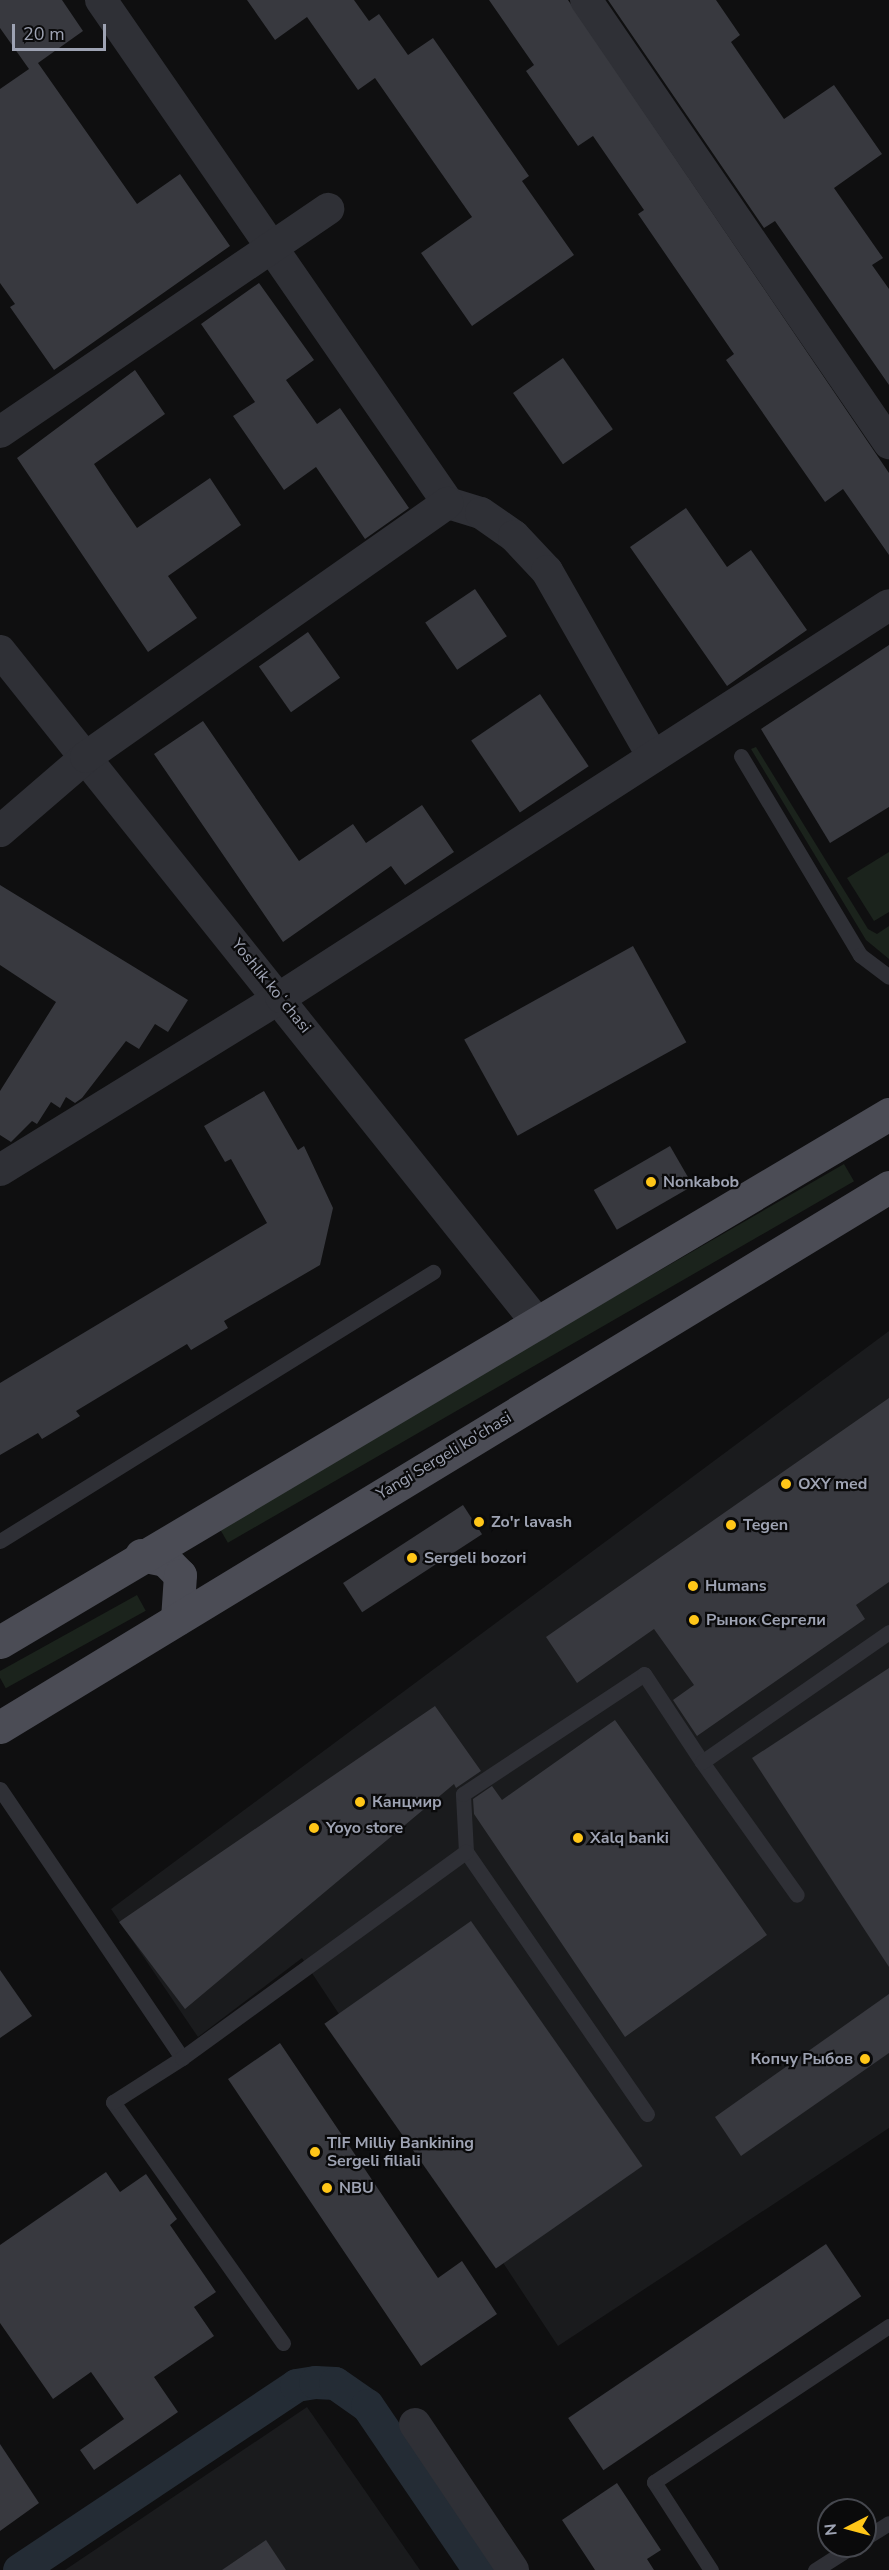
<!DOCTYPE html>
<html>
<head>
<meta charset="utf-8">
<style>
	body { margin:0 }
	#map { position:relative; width:889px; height:2570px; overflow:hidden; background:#0f0f10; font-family:"Nunito Sans",sans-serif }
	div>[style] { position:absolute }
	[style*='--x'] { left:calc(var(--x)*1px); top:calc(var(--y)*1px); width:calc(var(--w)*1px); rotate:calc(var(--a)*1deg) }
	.built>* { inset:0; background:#1a1b1d }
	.green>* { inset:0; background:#1b231c; transform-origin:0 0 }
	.canal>* { height:33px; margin:-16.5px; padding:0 16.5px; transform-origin:16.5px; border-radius:16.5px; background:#242c35 }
	.building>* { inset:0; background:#38393f; transform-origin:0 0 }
	.service>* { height:15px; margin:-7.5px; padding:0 7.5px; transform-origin:7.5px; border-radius:7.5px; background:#2f3036 }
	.minor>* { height:32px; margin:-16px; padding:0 16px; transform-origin:16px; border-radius:16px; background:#2f3036 }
	.primary>* { height:33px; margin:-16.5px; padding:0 16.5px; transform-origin:16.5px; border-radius:16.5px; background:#4b4c55 }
	.dots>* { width:16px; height:16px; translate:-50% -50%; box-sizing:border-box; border:3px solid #0a0a0b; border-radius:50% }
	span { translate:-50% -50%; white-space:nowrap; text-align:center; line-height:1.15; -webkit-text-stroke:4.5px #0a0a0b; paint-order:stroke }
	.street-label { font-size:16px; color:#9ea3b3 }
	.poi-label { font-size:16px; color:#9ea3b3; font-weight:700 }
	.left { translate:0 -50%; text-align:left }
	.right { translate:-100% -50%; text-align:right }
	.north { position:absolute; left:817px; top:2498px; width:60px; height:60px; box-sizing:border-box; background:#0a0a0b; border:2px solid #45474e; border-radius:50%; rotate:264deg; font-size:16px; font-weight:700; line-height:24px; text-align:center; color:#9ea3b3 }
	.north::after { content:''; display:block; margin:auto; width:21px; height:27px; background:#ffc618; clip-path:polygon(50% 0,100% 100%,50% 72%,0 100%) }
	.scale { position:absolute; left:12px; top:24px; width:94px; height:27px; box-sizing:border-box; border:3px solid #9ea3b3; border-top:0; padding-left:8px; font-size:18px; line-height:21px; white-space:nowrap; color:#9ea3b3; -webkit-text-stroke:4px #0a0a0b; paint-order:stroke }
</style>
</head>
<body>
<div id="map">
	<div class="built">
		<div style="clip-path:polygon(889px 1331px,889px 2128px,558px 2346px,302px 1958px,198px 2037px,111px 1909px)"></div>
		<div style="clip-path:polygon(307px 2407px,420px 2570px,65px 2570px)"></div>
	</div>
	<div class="green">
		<div style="clip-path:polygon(756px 747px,868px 929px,877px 934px,889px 926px,889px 959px,866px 940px,751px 749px)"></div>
		<div style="clip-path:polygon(889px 852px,889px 912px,874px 921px,847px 878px)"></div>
		<div style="left:844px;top:1164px;width:20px;height:723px;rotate:60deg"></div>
		<div style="left:137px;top:1595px;width:18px;height:160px;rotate:61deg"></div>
	</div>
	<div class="canal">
		<div style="--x:19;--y:2570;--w:333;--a:-33.7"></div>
		<div style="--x:296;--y:2385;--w:19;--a:-9"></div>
		<div style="--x:315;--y:2382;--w:20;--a:3"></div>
		<div style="--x:335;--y:2383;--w:39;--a:35"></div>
		<div style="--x:367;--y:2405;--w:199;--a:55.8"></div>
	</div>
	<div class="building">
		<div style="clip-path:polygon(0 0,62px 0,83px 31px,38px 63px,137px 204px,180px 174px,230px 246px,54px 370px,10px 307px,15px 304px,0 283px,0 89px,29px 69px,0 28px)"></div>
		<div style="clip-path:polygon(247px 0,354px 0,369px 21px,379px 14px,408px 55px,433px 38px,529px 176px,522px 181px,574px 255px,472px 326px,421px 253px,472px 217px,430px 157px,375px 78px,358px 90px,307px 17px,275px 40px)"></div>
		<div style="clip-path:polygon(489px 0,568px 0,889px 473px,889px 555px,843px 489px,825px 502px,726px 360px,734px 354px,638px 214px,644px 210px,593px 136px,578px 146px,526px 71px,534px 65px)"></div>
		<div style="clip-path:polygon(608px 0,716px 0,740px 35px,731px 42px,784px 119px,834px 85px,882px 154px,834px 188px,883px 258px,872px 265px,889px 289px,889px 385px,775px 221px,764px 228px)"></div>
		<div style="clip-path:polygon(259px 283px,314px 360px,286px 380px,317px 424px,340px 408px,409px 508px,365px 539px,316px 467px,284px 490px,233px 416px,255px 402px,201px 324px)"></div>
		<div style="left:563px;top:358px;width:87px;height:61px;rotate:55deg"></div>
		<div style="clip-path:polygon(135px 370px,165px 414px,94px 464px,111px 490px,137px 528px,210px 478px,241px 525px,168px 576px,197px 618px,148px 652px,17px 458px)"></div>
		<div style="clip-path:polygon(686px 508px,727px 567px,751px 550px,807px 630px,727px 686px,630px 547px)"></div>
		<div style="left:475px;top:589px;width:57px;height:60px;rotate:56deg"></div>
		<div style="left:308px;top:632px;width:56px;height:60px;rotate:55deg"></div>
		<div style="clip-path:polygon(889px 645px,889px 807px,830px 843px,761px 729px)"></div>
		<div style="left:540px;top:694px;width:87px;height:83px;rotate:56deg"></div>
		<div style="clip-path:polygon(203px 721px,299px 861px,353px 824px,366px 843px,422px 805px,454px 852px,405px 885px,391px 866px,283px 942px,154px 754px)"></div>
		<div style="clip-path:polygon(0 885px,188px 1000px,168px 1032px,155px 1024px,139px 1049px,126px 1041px,82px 1098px,75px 1103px,66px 1097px,60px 1108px,51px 1102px,37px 1124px,32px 1121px,11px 1142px,0 1135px,0 1091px,56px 1002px,0 965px)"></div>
		<div style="left:633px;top:946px;width:110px;height:193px;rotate:61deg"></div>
		<div style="clip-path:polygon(264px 1091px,298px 1150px,304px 1146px,333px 1208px,320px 1265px,224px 1321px,228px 1328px,191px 1350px,187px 1344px,76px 1411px,80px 1416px,42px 1439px,38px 1433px,0 1455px,0 1383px,267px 1223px,231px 1159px,225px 1162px,204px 1126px)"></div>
		<div style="left:670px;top:1146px;width:46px;height:88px;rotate:60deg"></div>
		<div style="clip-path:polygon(889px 1398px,889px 1582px,856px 1605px,865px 1619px,697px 1736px,673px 1700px,694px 1685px,654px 1629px,577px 1683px,546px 1637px)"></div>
		<div style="left:463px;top:1505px;width:35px;height:143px;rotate:57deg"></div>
		<div style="clip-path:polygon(889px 1668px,889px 1967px,752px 1758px)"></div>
		<div style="clip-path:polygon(435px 1706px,481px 1771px,456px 1788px,454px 1784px,185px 2009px,119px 1922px)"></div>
		<div style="clip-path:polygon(615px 1720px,767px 1935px,625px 2037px,474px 1814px,473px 1799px,492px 1786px,502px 1800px)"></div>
		<div style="left:471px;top:1921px;width:299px;height:179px;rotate:55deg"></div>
		<div style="clip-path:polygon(0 1970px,32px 2016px,0 2038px)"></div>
		<div style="clip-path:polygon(889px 1994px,889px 2053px,741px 2156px,715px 2117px)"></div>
		<div style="clip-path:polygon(280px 2043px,438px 2278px,462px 2261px,497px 2314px,421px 2366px,228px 2079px)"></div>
		<div style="clip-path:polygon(106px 2172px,120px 2192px,146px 2174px,177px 2219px,170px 2225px,216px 2292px,194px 2307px,214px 2336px,154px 2377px,178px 2412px,94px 2470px,80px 2450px,124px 2419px,91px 2372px,53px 2399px,0 2323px,0 2245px)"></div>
		<div style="left:826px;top:2244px;width:63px;height:311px;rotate:56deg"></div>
		<div style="clip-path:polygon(0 2444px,39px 2503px,0 2531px)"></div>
		<div style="clip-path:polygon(617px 2483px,661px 2550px,647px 2559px,654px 2570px,595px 2570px,562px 2520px)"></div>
		<div style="clip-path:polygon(266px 2540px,286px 2570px,222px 2570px)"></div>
	</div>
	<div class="service">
		<div style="--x:741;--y:756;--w:232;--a:59.1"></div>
		<div style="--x:860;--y:955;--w:36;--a:37"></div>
		<div style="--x:0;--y:1541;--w:510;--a:-31.85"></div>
		<div style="--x:702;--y:1762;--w:163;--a:54.5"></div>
		<div style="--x:0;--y:1789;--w:325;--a:55.9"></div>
		<div style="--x:647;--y:2114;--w:318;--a:-124.6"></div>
		<div style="--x:466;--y:1852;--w:58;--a:-93"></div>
		<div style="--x:463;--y:1794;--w:217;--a:-33.5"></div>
		<div style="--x:644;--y:1674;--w:105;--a:56.6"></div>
		<div style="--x:702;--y:1762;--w:228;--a:-34.8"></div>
		<div style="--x:283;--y:2343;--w:295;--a:-125.2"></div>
		<div style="--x:113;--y:2102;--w:82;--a:-32.5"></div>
		<div style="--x:182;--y:2058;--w:351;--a:-36"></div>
		<div style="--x:865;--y:2538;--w:28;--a:-32"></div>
		<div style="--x:711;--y:2570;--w:105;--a:-122.9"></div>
		<div style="--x:654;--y:2482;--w:282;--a:-33.6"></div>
		<div style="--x:815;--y:2570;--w:45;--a:-32.3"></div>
	</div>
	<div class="minor">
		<div style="--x:101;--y:0;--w:611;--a:55.4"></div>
		<div style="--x:448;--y:503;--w:34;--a:17"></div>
		<div style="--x:481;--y:513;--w:40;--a:34.9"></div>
		<div style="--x:514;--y:536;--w:48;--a:46.7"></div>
		<div style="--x:547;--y:571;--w:214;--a:60.3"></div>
		<div style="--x:586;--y:0;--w:537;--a:55.63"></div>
		<div style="--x:0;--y:432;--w:397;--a:-34.2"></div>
		<div style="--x:0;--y:651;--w:862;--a:51.36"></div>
		<div style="--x:0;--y:831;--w:113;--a:-40.7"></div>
		<div style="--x:86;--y:757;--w:442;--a:-35.1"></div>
		<div style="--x:0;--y:1170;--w:330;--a:-31.6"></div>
		<div style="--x:281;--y:997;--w:723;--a:-32.81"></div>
		<div style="--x:415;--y:2424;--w:176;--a:56.1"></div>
	</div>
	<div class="primary">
		<div style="--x:141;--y:1555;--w:25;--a:12"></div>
		<div style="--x:165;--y:1560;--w:21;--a:45"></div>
		<div style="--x:180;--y:1575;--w:44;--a:93.9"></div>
		<div style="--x:0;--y:1642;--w:1034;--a:-30.71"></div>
		<div style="--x:0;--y:1727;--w:1040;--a:-31.28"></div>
	</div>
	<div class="dots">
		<div style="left:651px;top:1182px;background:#ffc618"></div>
		<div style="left:786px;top:1484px;background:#ffc618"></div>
		<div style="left:479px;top:1522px;background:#ffc618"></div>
		<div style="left:731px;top:1525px;background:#ffc618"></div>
		<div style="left:412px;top:1558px;background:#ffc618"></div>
		<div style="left:693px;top:1586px;background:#ffc618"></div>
		<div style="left:694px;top:1620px;background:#ffc618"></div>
		<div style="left:360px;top:1802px;background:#ffc618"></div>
		<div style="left:314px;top:1828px;background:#ffc618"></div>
		<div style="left:578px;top:1838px;background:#ffc618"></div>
		<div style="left:865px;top:2059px;background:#ffc618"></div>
		<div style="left:315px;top:2152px;background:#ffc618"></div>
		<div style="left:327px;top:2188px;background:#ffc618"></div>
	</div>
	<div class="street-label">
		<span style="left:271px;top:986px;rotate:51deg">Yoshlik koʻchasi</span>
		<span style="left:444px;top:1456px;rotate:-31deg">Yangi Sergeli ko'chasi</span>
	</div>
	<div class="poi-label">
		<span class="left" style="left:663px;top:1182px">Nonkabob</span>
		<span class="left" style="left:798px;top:1484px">OXY med</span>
		<span class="left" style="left:491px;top:1522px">Zo'r lavash</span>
		<span class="left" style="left:743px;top:1525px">Tegen</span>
		<span class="left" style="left:424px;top:1558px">Sergeli bozori</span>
		<span class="left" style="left:705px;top:1586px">Humans</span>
		<span class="left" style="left:706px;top:1620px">Рынок Сергели</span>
		<span class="left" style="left:372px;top:1802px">Канцмир</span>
		<span class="left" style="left:326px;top:1828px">Yoyo store</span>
		<span class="left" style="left:590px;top:1838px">Xalq banki</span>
		<span class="right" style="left:853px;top:2059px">Копчу Рыбов</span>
		<span class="left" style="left:327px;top:2152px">TIF Milliy Bankining<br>Sergeli filiali</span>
		<span class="left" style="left:339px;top:2188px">NBU</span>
	</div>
	<div class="north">N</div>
	<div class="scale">20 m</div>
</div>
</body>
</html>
